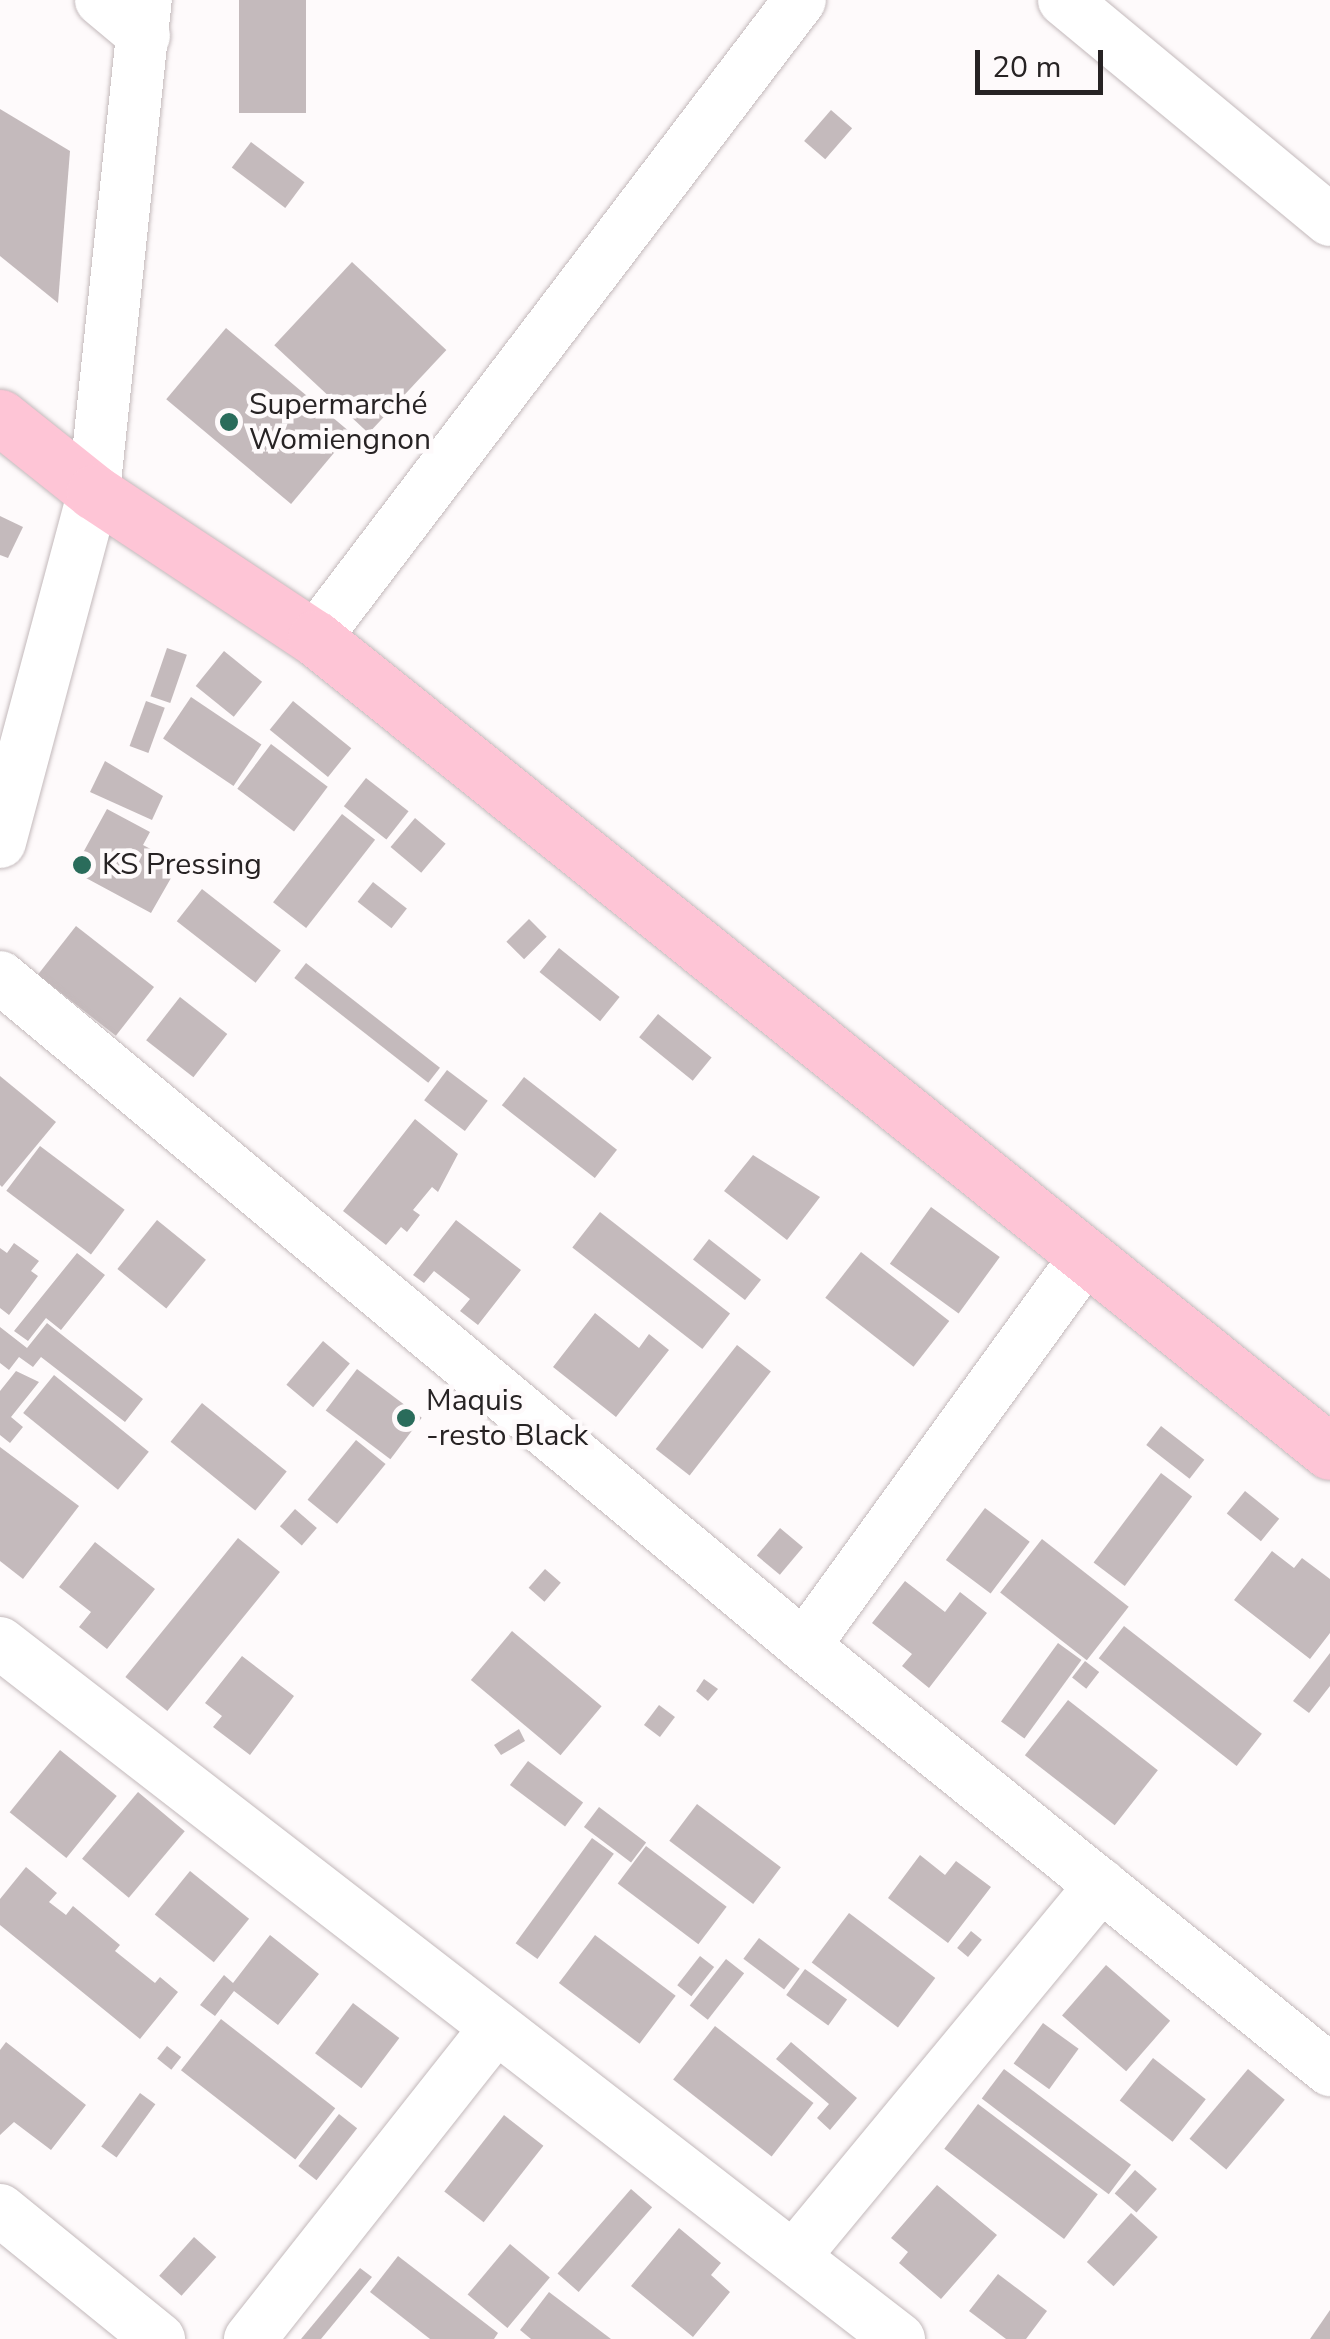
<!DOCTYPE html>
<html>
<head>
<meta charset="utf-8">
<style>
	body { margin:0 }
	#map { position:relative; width:1330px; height:2339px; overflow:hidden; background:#fefafb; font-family:"Nunito Sans",sans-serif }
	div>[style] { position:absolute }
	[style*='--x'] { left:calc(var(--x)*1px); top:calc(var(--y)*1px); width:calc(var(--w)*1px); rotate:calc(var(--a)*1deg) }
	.building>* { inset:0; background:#c4babc; transform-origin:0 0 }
	.roads { filter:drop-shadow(0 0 2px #c3b9bb) drop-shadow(0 0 2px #c3b9bb) }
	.minor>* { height:52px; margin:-26px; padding:0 26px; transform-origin:26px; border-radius:26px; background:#fff }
	.major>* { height:55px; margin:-27.5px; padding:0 27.5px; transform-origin:27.5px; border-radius:27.5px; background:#fec5d6 }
	.dots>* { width:28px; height:28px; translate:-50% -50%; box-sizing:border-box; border:5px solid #fefafb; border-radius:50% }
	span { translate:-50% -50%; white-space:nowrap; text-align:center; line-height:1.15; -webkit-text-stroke:9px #fefafb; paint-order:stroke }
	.poi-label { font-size:30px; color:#272324 }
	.left { translate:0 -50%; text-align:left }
	.scale { position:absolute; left:975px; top:50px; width:128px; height:45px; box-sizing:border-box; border:5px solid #272324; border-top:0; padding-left:12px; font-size:30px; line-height:35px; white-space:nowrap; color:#272324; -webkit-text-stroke:8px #fefafb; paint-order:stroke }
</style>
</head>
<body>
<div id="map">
	<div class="building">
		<div style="left:239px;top:0;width:67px;height:113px"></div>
		<div style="clip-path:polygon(0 109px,70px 151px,58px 303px,0 256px)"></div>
		<div style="left:831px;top:110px;width:28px;height:41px;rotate:41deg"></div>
		<div style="left:251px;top:142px;width:67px;height:32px;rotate:37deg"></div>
		<div style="left:352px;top:262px;width:129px;height:114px;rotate:43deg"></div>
		<div style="left:226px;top:328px;width:163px;height:93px;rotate:40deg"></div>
		<div style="clip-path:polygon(0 516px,23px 527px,8px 558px,0 555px)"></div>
		<div style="left:167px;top:648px;width:21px;height:51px;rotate:19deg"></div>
		<div style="left:224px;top:651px;width:49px;height:45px;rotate:39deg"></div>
		<div style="left:191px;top:697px;width:85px;height:50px;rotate:34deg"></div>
		<div style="left:146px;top:701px;width:20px;height:48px;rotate:20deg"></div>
		<div style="left:293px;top:701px;width:75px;height:37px;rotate:39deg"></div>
		<div style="left:271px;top:744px;width:71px;height:56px;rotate:37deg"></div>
		<div style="clip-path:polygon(105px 761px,163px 796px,152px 820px,90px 792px)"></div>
		<div style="left:366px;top:778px;width:54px;height:36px;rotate:38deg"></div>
		<div style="clip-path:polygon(107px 809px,150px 832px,143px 845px,179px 864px,151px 913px,73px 871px)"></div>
		<div style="left:342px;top:814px;width:42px;height:112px;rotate:38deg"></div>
		<div style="left:415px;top:818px;width:40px;height:38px;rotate:40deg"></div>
		<div style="left:373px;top:882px;width:43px;height:25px;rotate:38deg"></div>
		<div style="left:202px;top:889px;width:100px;height:41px;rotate:38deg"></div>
		<div style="left:529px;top:919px;width:25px;height:32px;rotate:45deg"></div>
		<div style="left:76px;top:926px;width:99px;height:62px;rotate:38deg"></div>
		<div style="left:559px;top:948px;width:78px;height:31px;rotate:39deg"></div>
		<div style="left:306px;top:963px;width:170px;height:19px;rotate:38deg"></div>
		<div style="left:180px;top:997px;width:60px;height:55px;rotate:38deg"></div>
		<div style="left:658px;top:1014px;width:69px;height:30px;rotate:39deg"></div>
		<div style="left:447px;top:1070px;width:51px;height:38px;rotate:37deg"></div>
		<div style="clip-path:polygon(0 1076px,56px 1122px,2px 1187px,0 1185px)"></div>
		<div style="left:524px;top:1077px;width:118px;height:36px;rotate:38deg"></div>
		<div style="clip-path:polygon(415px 1119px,458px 1154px,438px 1192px,432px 1187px,413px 1210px,420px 1215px,407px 1232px,401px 1227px,386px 1245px,343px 1211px)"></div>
		<div style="left:40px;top:1146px;width:106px;height:56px;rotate:37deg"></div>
		<div style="clip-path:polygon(753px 1155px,820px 1197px,787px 1240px,724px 1191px)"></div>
		<div style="left:931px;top:1207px;width:85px;height:70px;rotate:36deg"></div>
		<div style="left:600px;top:1212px;width:165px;height:45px;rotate:38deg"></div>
		<div style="left:157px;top:1220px;width:63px;height:63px;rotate:39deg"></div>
		<div style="clip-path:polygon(456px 1220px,521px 1270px,478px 1325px,460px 1311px,470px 1299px,434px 1271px,424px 1283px,413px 1275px)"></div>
		<div style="left:709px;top:1239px;width:66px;height:26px;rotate:38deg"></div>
		<div style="clip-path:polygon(14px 1243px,39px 1261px,31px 1271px,38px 1276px,9px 1315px,0 1308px,0 1248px,7px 1253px)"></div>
		<div style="left:861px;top:1252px;width:112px;height:58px;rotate:38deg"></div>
		<div style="clip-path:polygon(77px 1253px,105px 1275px,61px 1330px,46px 1318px,28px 1341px,14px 1331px)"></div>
		<div style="clip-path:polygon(595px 1313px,639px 1348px,649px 1334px,669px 1350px,616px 1417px,553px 1367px)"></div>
		<div style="clip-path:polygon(47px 1323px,143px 1399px,125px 1422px,41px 1357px,33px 1367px,19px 1357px,9px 1370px,0 1363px,0 1327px,27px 1348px)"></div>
		<div style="left:323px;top:1341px;width:35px;height:57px;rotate:40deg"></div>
		<div style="left:737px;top:1345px;width:43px;height:132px;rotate:38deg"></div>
		<div style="left:357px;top:1369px;width:81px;height:52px;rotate:37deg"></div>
		<div style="clip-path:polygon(16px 1371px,39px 1382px,11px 1417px,23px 1427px,10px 1443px,0 1435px,0 1391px)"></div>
		<div style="left:54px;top:1375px;width:122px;height:49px;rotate:39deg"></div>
		<div style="left:202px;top:1403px;width:109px;height:50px;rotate:39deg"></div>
		<div style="left:1161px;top:1426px;width:55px;height:24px;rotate:38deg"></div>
		<div style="left:356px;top:1440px;width:38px;height:77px;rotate:39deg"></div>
		<div style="clip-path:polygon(0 1447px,79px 1506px,23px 1579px,0 1561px)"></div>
		<div style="left:1161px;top:1473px;width:39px;height:112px;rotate:37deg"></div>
		<div style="left:1245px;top:1491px;width:44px;height:29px;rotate:39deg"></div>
		<div style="left:985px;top:1508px;width:56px;height:65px;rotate:37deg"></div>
		<div style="left:295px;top:1509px;width:29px;height:23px;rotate:41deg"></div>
		<div style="left:780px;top:1528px;width:30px;height:36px;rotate:40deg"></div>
		<div style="left:238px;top:1538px;width:54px;height:179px;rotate:39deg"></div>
		<div style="left:1042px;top:1539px;width:110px;height:68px;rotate:38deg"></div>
		<div style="clip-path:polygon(95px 1542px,155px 1589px,107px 1649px,79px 1627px,91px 1612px,59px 1587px)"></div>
		<div style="clip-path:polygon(1272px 1551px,1294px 1568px,1302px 1558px,1330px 1579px,1330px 1633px,1310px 1659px,1234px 1600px)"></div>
		<div style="left:545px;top:1569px;width:21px;height:25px;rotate:41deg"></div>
		<div style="clip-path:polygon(905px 1581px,945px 1612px,960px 1592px,987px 1613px,929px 1688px,902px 1666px,912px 1654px,872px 1623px)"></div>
		<div style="left:1124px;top:1626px;width:175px;height:41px;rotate:38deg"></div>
		<div style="left:512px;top:1631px;width:117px;height:64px;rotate:40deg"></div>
		<div style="left:1058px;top:1643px;width:29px;height:97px;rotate:36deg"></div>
		<div style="clip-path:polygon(1330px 1653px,1330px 1686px,1309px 1713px,1293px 1701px)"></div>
		<div style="clip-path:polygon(242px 1656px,294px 1696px,250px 1755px,213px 1727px,222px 1716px,205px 1703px)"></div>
		<div style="left:1085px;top:1661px;width:18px;height:21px;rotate:38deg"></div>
		<div style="clip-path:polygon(704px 1679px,718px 1689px,708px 1701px,696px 1691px)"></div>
		<div style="left:1068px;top:1700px;width:114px;height:70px;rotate:38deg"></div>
		<div style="left:659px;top:1705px;width:20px;height:25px;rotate:37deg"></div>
		<div style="clip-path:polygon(519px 1729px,525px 1741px,501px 1755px,494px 1745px)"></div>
		<div style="left:60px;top:1750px;width:73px;height:80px;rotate:39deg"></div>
		<div style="left:528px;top:1761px;width:69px;height:30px;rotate:37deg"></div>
		<div style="left:138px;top:1792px;width:61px;height:87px;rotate:40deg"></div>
		<div style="left:697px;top:1804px;width:105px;height:46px;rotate:37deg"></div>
		<div style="left:599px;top:1807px;width:59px;height:25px;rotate:37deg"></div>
		<div style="left:592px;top:1838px;width:27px;height:130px;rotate:36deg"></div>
		<div style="left:646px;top:1846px;width:101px;height:47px;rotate:37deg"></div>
		<div style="clip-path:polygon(920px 1855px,945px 1875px,956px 1861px,991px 1887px,948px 1943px,888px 1898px)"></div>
		<div style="clip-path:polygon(26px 1867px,57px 1893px,49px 1902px,66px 1915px,73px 1906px,120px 1945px,115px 1951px,155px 1983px,160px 1977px,178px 1992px,140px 2039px,0 1925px,0 1899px)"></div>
		<div style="left:190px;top:1871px;width:76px;height:56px;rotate:39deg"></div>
		<div style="left:849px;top:1913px;width:108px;height:62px;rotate:37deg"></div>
		<div style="left:971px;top:1931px;width:14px;height:22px;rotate:39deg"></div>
		<div style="clip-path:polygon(270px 1935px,319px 1974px,278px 2025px,234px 1991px,215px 2016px,200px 2005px,224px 1975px,233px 1983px)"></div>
		<div style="left:595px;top:1935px;width:101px;height:60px;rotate:37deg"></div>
		<div style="left:759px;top:1938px;width:51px;height:26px;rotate:37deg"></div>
		<div style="left:700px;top:1956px;width:18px;height:37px;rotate:38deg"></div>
		<div style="left:726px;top:1959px;width:23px;height:59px;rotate:38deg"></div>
		<div style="left:1106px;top:1965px;width:85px;height:67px;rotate:41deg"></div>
		<div style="left:805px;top:1969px;width:52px;height:32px;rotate:36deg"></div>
		<div style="left:353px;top:2003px;width:58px;height:63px;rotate:37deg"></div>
		<div style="left:221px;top:2019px;width:145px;height:65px;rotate:38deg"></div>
		<div style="left:1043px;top:2023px;width:44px;height:50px;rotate:36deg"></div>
		<div style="left:715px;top:2026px;width:125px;height:68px;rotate:38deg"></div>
		<div style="clip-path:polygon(6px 2042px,86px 2105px,51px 2150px,14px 2122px,0 2135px,0 2050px)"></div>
		<div style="clip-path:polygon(791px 2042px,857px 2098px,830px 2130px,817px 2118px,829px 2104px,776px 2059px)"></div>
		<div style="left:167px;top:2046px;width:18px;height:16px;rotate:38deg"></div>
		<div style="left:1153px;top:2058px;width:67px;height:54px;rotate:38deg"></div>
		<div style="left:1004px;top:2069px;width:159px;height:37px;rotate:37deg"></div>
		<div style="left:1248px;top:2069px;width:48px;height:91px;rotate:40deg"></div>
		<div style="left:140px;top:2093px;width:19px;height:66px;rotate:36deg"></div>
		<div style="left:978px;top:2104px;width:150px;height:56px;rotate:37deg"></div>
		<div style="left:339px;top:2114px;width:23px;height:66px;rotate:38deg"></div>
		<div style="left:504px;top:2115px;width:50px;height:97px;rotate:38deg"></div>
		<div style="left:1135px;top:2170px;width:29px;height:31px;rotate:41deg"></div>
		<div style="clip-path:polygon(937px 2185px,997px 2235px,941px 2299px,899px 2263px,908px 2252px,891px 2238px)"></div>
		<div style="left:631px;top:2189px;width:28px;height:112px;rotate:41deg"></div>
		<div style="left:1131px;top:2213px;width:36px;height:66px;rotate:42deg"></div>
		<div style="clip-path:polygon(679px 2228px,721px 2263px,711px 2275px,730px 2292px,693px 2337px,631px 2286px)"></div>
		<div style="left:194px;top:2237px;width:30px;height:52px;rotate:42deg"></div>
		<div style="left:510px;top:2244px;width:52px;height:66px;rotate:40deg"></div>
		<div style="clip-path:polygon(398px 2256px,498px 2333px,494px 2339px,430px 2339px,370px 2292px)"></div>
		<div style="clip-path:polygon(360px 2268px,372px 2277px,321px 2339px,301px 2339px)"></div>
		<div style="clip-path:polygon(998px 2274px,1047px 2311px,1026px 2339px,1006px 2339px,969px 2311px)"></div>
		<div style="clip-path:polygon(549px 2292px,611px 2339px,531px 2339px,520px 2330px)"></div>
		<div style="clip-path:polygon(1330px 2310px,1330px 2339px,1310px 2339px)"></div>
	</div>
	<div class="roads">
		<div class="minor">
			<div style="--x:101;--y:0;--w:56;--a:39.9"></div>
			<div style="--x:1064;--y:0;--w:345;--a:39.6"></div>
			<div style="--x:315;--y:638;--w:801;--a:-52.76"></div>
			<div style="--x:0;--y:842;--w:362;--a:-75"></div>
			<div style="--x:94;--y:492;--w:495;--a:-84"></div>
			<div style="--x:0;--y:977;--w:1046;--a:39.76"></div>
			<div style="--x:804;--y:1646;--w:676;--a:38.87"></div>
			<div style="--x:0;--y:1643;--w:1137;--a:37.75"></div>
			<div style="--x:804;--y:1646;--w:480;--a:-54.1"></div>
			<div style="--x:0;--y:2210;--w:205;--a:39.1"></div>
			<div style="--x:796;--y:2254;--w:479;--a:-50.4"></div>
			<div style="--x:250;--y:2339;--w:397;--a:-51.7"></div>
		</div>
		<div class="major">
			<div style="--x:0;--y:417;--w:120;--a:38.6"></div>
			<div style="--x:94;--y:492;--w:265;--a:33.5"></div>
			<div style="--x:315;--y:638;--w:1301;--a:38.73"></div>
		</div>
	</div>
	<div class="dots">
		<div style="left:229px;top:422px;background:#2a6c5b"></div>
		<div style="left:82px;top:865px;background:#2a6c5b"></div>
		<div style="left:406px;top:1418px;background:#2a6c5b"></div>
	</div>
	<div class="poi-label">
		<span class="left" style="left:249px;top:422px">Supermarché<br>Womiengnon</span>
		<span class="left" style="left:102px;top:865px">KS Pressing</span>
		<span class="left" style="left:426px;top:1418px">Maquis<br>-resto Black</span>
	</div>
	<div class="scale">20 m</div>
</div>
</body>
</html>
